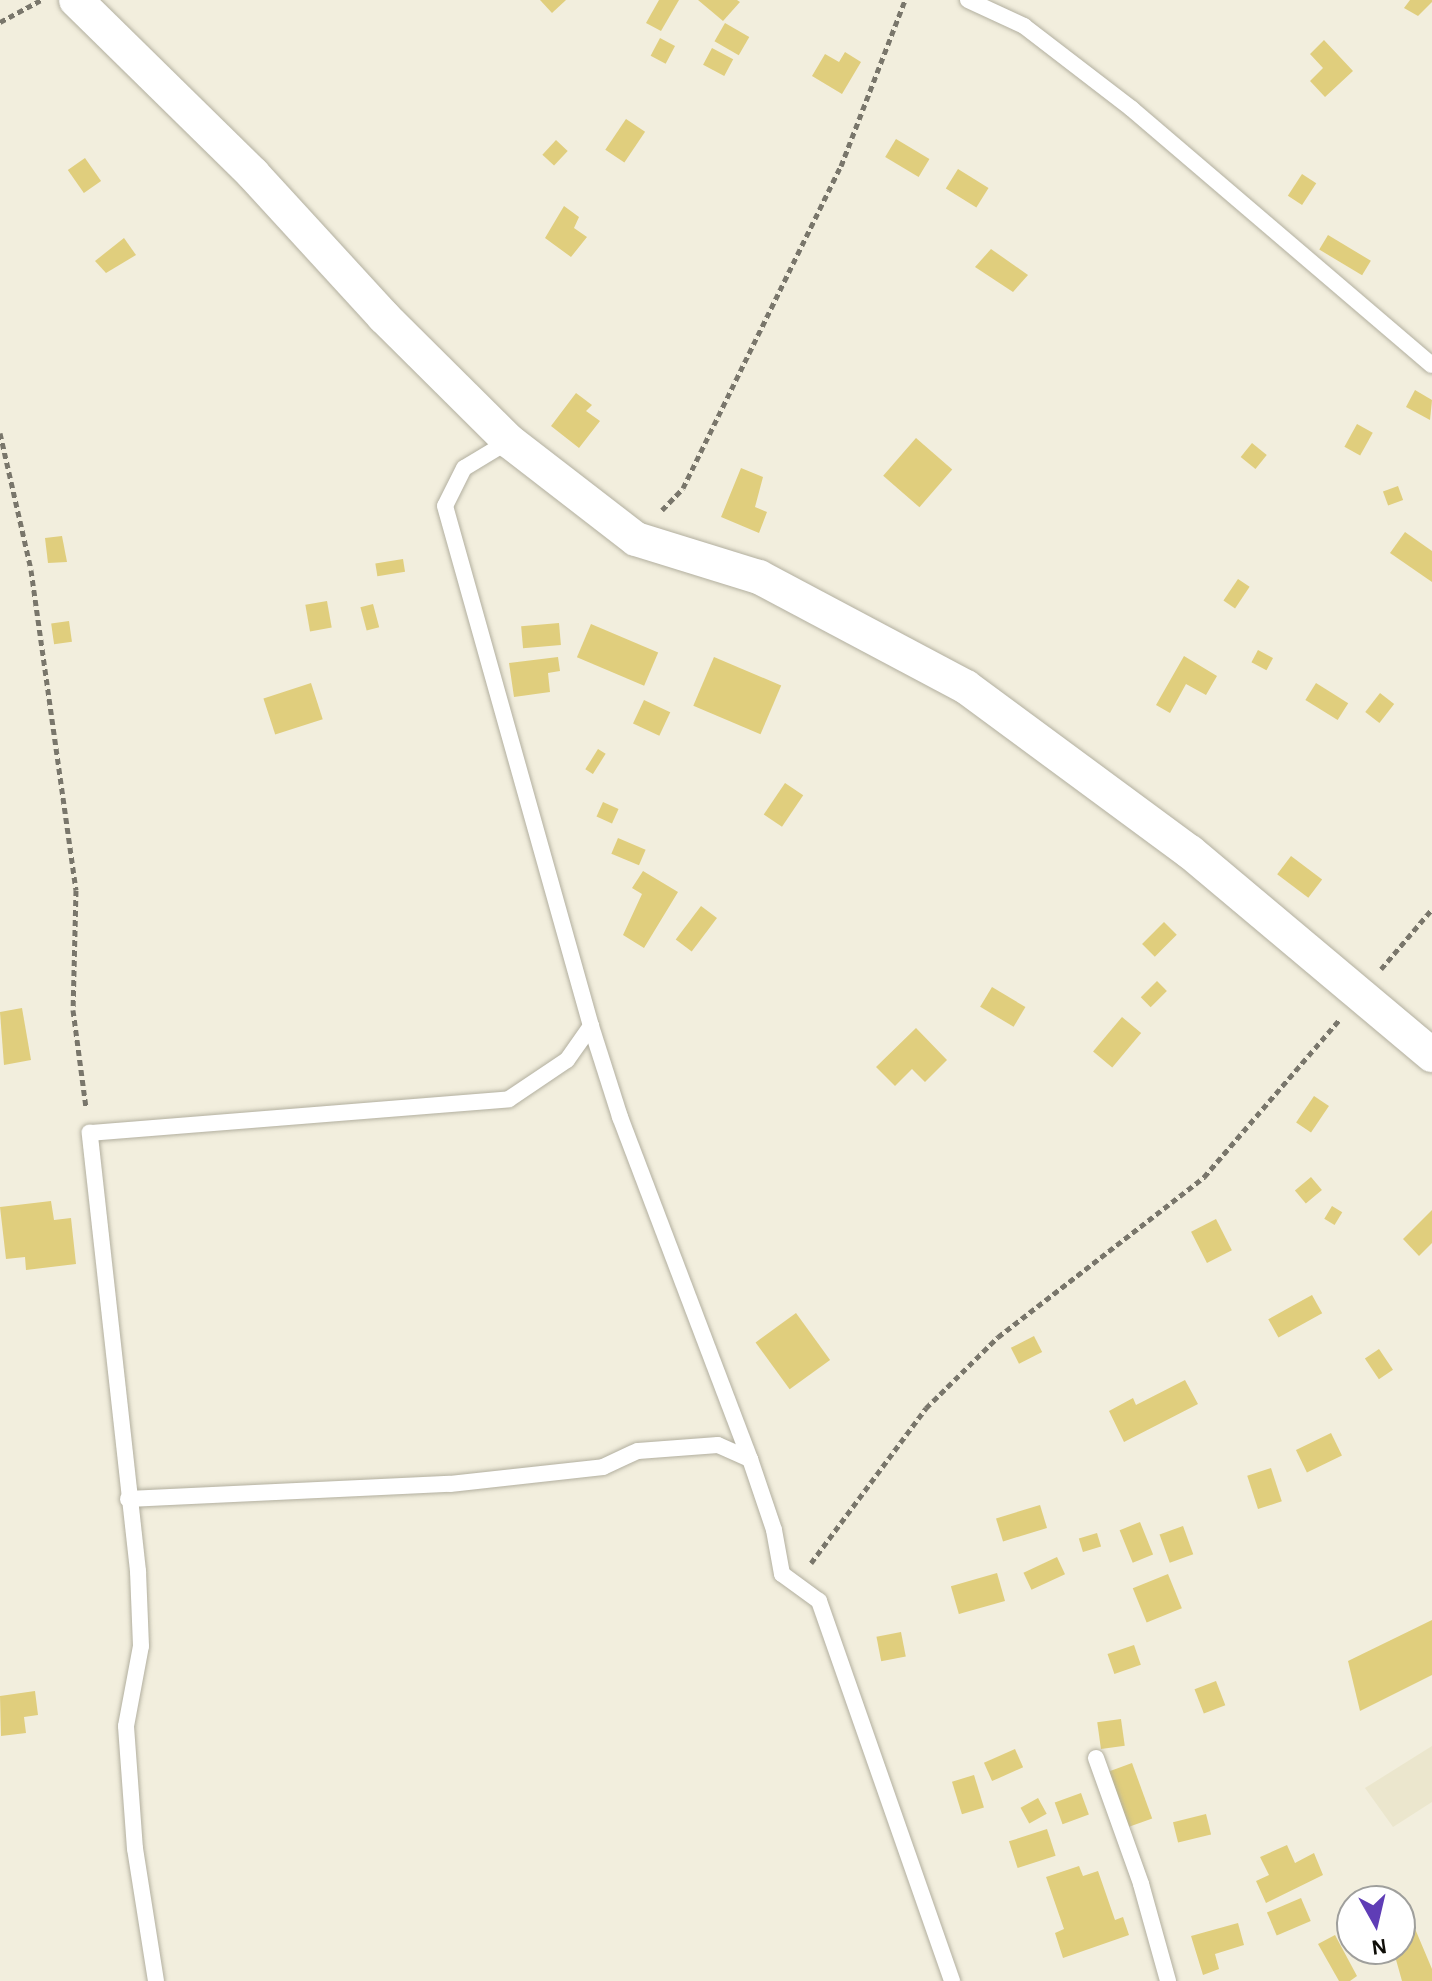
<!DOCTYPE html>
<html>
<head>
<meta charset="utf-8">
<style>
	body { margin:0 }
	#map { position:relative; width:1432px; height:1981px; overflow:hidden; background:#f2eedd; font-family:"Alegreya Sans",sans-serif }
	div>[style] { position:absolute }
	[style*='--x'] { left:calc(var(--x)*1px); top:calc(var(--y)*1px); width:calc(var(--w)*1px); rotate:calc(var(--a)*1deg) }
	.built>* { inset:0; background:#ebe6cd }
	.building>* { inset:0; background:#e0ce7d; transform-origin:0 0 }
	.path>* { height:5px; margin-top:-2.5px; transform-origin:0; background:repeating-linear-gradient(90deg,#79766b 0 6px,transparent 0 10px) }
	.roads { filter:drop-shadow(0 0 2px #b2af9f) drop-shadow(0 0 2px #b2af9f) }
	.lane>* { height:16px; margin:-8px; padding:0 8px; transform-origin:8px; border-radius:8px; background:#fff }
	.street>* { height:34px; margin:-17px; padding:0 17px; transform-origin:17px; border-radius:17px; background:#fff }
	span { translate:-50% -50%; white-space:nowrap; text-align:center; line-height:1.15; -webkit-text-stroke:8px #fff; paint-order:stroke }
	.north { position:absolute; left:1336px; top:1885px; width:80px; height:80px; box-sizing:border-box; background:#fff; border:2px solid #9f9f9c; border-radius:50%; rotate:172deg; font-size:22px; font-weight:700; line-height:32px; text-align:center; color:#0f0e08 }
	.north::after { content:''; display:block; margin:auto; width:28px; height:36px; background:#5f3db6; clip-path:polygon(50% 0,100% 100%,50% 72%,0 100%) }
</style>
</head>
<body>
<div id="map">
	<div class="built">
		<div style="clip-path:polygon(1432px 1746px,1432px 1802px,1393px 1827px,1365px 1788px)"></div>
	</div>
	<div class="building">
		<div style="clip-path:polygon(540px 0,566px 0,552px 13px)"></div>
		<div style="clip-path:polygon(659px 0,679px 0,661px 31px,646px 23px)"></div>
		<div style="clip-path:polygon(698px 0,737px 0,740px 2px,723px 21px)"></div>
		<div style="clip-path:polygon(1410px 0,1432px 0,1432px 2px,1418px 16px,1404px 8px)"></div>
		<div style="left:725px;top:23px;width:28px;height:21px;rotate:30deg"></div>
		<div style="left:660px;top:38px;width:17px;height:20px;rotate:28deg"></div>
		<div style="clip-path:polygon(1324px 40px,1353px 71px,1325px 97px,1310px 81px,1323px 68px,1310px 54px)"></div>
		<div style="left:712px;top:48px;width:24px;height:19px;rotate:28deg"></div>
		<div style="clip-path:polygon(845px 52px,861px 62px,842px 94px,812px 76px,825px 54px,839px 62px)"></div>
		<div style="left:626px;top:119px;width:23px;height:37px;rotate:34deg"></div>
		<div style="left:896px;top:139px;width:39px;height:21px;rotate:31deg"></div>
		<div style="left:556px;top:140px;width:16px;height:20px;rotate:43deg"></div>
		<div style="left:85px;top:158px;width:28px;height:21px;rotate:55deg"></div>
		<div style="left:958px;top:169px;width:36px;height:23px;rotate:32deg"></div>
		<div style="left:1302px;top:174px;width:17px;height:26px;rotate:33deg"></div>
		<div style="clip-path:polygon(564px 206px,579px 217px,574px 228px,587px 237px,571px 257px,545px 238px)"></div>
		<div style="left:1328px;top:235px;width:50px;height:17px;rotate:31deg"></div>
		<div style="clip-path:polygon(124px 238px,136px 255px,106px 273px,95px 261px)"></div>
		<div style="clip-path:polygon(991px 249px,1028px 275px,1013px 292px,975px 267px)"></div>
		<div style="clip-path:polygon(1415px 390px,1432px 400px,1430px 420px,1406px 407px)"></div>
		<div style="clip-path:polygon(576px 393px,592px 405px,586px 411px,600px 421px,579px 448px,551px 426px)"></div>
		<div style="left:1357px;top:424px;width:18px;height:26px;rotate:29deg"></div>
		<div style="left:916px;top:438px;width:48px;height:50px;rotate:41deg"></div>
		<div style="left:1252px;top:443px;width:19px;height:18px;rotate:39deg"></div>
		<div style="clip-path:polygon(741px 468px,763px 477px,755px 507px,767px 512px,759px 533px,721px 517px)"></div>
		<div style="left:1398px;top:486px;width:15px;height:16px;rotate:70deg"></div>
		<div style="clip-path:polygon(1405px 532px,1432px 551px,1432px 582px,1390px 553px)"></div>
		<div style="clip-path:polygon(62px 536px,67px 562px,48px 563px,45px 538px)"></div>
		<div style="left:403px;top:559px;width:13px;height:28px;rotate:81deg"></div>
		<div style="left:1238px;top:579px;width:14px;height:26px;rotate:34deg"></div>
		<div style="left:327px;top:601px;width:27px;height:22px;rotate:80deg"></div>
		<div style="left:373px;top:604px;width:24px;height:13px;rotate:75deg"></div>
		<div style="left:69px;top:621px;width:21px;height:18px;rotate:82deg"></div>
		<div style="left:559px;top:623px;width:22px;height:38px;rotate:85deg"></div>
		<div style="left:591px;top:624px;width:73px;height:36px;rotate:23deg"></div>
		<div style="left:1258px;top:650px;width:17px;height:14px;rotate:28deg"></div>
		<div style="clip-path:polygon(1184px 656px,1217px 676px,1206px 695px,1186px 684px,1170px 713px,1156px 705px)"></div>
		<div style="clip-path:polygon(558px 657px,560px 671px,548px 673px,550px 692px,514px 697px,509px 663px)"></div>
		<div style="left:714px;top:657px;width:73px;height:53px;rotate:23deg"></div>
		<div style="left:311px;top:683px;width:38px;height:50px;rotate:72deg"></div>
		<div style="left:1316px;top:683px;width:38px;height:20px;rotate:32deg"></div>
		<div style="left:1380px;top:693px;width:18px;height:24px;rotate:38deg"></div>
		<div style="left:644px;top:700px;width:29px;height:26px;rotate:25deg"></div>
		<div style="left:598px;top:749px;width:9px;height:24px;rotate:32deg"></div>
		<div style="left:785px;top:783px;width:22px;height:38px;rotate:34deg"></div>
		<div style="left:603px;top:802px;width:17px;height:16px;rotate:24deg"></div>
		<div style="left:618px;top:838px;width:30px;height:17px;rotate:23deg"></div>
		<div style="left:1291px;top:856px;width:39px;height:23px;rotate:37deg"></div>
		<div style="clip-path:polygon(643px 871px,678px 892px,644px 948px,623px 935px,642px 894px,632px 888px)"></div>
		<div style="left:701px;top:906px;width:20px;height:42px;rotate:37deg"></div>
		<div style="left:1164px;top:922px;width:18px;height:31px;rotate:45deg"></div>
		<div style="left:1157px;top:981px;width:14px;height:23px;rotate:45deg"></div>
		<div style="left:992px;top:987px;width:39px;height:23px;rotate:31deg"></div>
		<div style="clip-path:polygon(22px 1008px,31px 1060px,4px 1065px,0 1012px)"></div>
		<div style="left:1122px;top:1017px;width:25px;height:45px;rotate:40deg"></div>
		<div style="clip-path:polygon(916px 1028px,947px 1060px,925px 1082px,912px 1069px,895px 1086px,876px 1067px)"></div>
		<div style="left:1314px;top:1096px;width:18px;height:32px;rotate:34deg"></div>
		<div style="left:1311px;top:1177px;width:17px;height:21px;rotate:50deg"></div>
		<div style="clip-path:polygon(51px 1201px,54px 1220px,71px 1218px,76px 1264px,26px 1270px,25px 1257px,6px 1259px,0 1207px)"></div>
		<div style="left:1332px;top:1206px;width:12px;height:15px;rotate:31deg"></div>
		<div style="clip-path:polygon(1432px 1210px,1432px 1243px,1419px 1256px,1403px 1239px)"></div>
		<div style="left:1216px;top:1219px;width:35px;height:28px;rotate:63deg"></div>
		<div style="left:1312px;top:1295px;width:21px;height:50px;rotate:61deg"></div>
		<div style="left:796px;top:1313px;width:58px;height:50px;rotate:54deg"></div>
		<div style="left:1034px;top:1336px;width:18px;height:26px;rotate:63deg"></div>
		<div style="left:1379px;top:1349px;width:25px;height:17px;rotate:56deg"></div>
		<div style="clip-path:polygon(1185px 1380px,1198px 1404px,1124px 1442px,1109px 1411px,1133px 1398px,1136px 1405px)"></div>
		<div style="left:1331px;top:1433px;width:25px;height:39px;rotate:64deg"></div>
		<div style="left:1271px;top:1468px;width:35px;height:25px;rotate:72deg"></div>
		<div style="left:1040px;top:1505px;width:24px;height:46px;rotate:73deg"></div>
		<div style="left:1140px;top:1522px;width:35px;height:22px;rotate:68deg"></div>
		<div style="left:1183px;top:1526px;width:30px;height:25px;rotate:70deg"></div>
		<div style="left:1097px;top:1533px;width:14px;height:19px;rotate:73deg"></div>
		<div style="left:1057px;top:1557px;width:19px;height:37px;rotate:65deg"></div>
		<div style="left:997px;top:1573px;width:29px;height:48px;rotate:74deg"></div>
		<div style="left:1168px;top:1574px;width:37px;height:38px;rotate:68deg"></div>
		<div style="clip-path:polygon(1432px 1620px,1432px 1675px,1360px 1711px,1348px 1661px)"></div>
		<div style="left:901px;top:1632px;width:25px;height:25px;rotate:79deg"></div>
		<div style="left:1134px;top:1645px;width:21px;height:28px;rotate:71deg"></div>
		<div style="left:1216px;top:1681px;width:26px;height:23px;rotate:69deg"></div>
		<div style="clip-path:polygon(35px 1691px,38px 1715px,24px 1717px,26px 1733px,1px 1736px,0 1696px)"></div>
		<div style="left:1121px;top:1719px;width:27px;height:24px;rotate:82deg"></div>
		<div style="left:1015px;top:1749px;width:20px;height:34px;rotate:66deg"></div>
		<div style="left:1132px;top:1763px;width:59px;height:29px;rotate:70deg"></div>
		<div style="left:974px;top:1775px;width:34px;height:23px;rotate:73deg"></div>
		<div style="left:1081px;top:1793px;width:23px;height:28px;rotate:70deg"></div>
		<div style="left:1038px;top:1798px;width:18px;height:20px;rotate:61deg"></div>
		<div style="left:1206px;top:1814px;width:21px;height:34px;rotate:76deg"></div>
		<div style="left:1047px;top:1829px;width:28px;height:40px;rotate:72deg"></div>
		<div style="clip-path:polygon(1287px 1845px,1295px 1863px,1314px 1853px,1323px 1875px,1266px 1903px,1256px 1881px,1269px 1875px,1260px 1857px)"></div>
		<div style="clip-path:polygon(1079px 1866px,1083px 1876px,1098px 1871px,1115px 1920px,1123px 1917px,1129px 1935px,1063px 1958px,1055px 1933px,1064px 1929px,1046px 1877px)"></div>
		<div style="left:1301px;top:1898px;width:25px;height:37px;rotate:67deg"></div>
		<div style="clip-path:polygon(1238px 1923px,1244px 1945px,1215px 1954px,1219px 1969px,1203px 1975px,1191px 1936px)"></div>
		<div style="clip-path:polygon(1413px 1924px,1432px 1969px,1432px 1981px,1402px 1981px,1393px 1949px,1400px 1949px,1400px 1928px)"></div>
		<div style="clip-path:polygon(1335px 1935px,1357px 1976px,1350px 1981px,1339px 1981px,1318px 1944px)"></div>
	</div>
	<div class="path">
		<div style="--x:0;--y:22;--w:47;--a:-28.2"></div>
		<div style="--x:0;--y:433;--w:140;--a:77.2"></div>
		<div style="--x:31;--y:570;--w:323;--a:82"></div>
		<div style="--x:76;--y:890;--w:120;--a:91.4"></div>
		<div style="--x:73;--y:1010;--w:99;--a:82.4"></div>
		<div style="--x:662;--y:510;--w:30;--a:-46"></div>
		<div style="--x:683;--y:488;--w:359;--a:-63.9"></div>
		<div style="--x:841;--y:166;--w:178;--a:-68.9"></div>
		<div style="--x:1381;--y:969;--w:79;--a:-49.6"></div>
		<div style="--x:811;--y:1563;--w:193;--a:-53.4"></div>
		<div style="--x:926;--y:1408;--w:101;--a:-44.6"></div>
		<div style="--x:998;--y:1337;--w:261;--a:-37.8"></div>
		<div style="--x:1204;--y:1177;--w:207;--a:-49.3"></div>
	</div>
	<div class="roads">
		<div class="lane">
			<div style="--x:968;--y:0;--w:62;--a:24.9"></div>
			<div style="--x:1024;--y:26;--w:136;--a:37.5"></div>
			<div style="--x:1132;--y:109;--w:394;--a:40.5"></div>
			<div style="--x:509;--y:441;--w:52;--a:149"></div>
			<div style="--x:464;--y:468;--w:42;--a:116.6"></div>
			<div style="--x:445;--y:506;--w:540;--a:74.32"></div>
			<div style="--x:591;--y:1026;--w:96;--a:72.3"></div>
			<div style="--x:620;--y:1117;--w:366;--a:69.2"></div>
			<div style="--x:750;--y:1459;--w:75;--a:71.3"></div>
			<div style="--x:774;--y:1530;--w:45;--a:79.7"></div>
			<div style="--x:782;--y:1574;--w:46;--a:36.1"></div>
			<div style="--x:819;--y:1601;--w:403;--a:70.7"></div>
			<div style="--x:128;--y:1499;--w:322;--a:-2.7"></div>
			<div style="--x:450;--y:1484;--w:154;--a:-6.3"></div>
			<div style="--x:603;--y:1467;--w:38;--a:-25"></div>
			<div style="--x:638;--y:1451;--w:80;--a:-4.3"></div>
			<div style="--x:718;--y:1445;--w:35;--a:24"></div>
			<div style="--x:1096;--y:1758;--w:134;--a:70.3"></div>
			<div style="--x:1141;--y:1884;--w:101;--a:74.4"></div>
			<div style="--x:156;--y:1981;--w:134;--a:-99"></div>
			<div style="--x:135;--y:1849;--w:123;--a:-94.2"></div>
			<div style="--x:126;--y:1726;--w:81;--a:-79.4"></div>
			<div style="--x:141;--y:1646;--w:75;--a:-92.3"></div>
			<div style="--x:138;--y:1571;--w:441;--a:-96.3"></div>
			<div style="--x:90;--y:1133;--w:420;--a:-4.6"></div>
			<div style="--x:509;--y:1099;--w:70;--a:-33.9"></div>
			<div style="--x:567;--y:1060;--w:42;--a:-54.8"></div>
		</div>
		<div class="street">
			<div style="--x:76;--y:0;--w:248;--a:44.5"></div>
			<div style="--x:253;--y:174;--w:194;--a:47.5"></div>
			<div style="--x:384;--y:317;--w:176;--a:44.8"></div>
			<div style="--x:509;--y:441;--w:160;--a:37.7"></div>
			<div style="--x:636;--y:539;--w:129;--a:17.2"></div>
			<div style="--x:759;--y:577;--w:234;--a:28"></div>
			<div style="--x:966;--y:687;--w:278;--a:36.4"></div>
			<div style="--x:1190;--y:852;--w:316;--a:40"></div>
		</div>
	</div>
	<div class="north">N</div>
</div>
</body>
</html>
